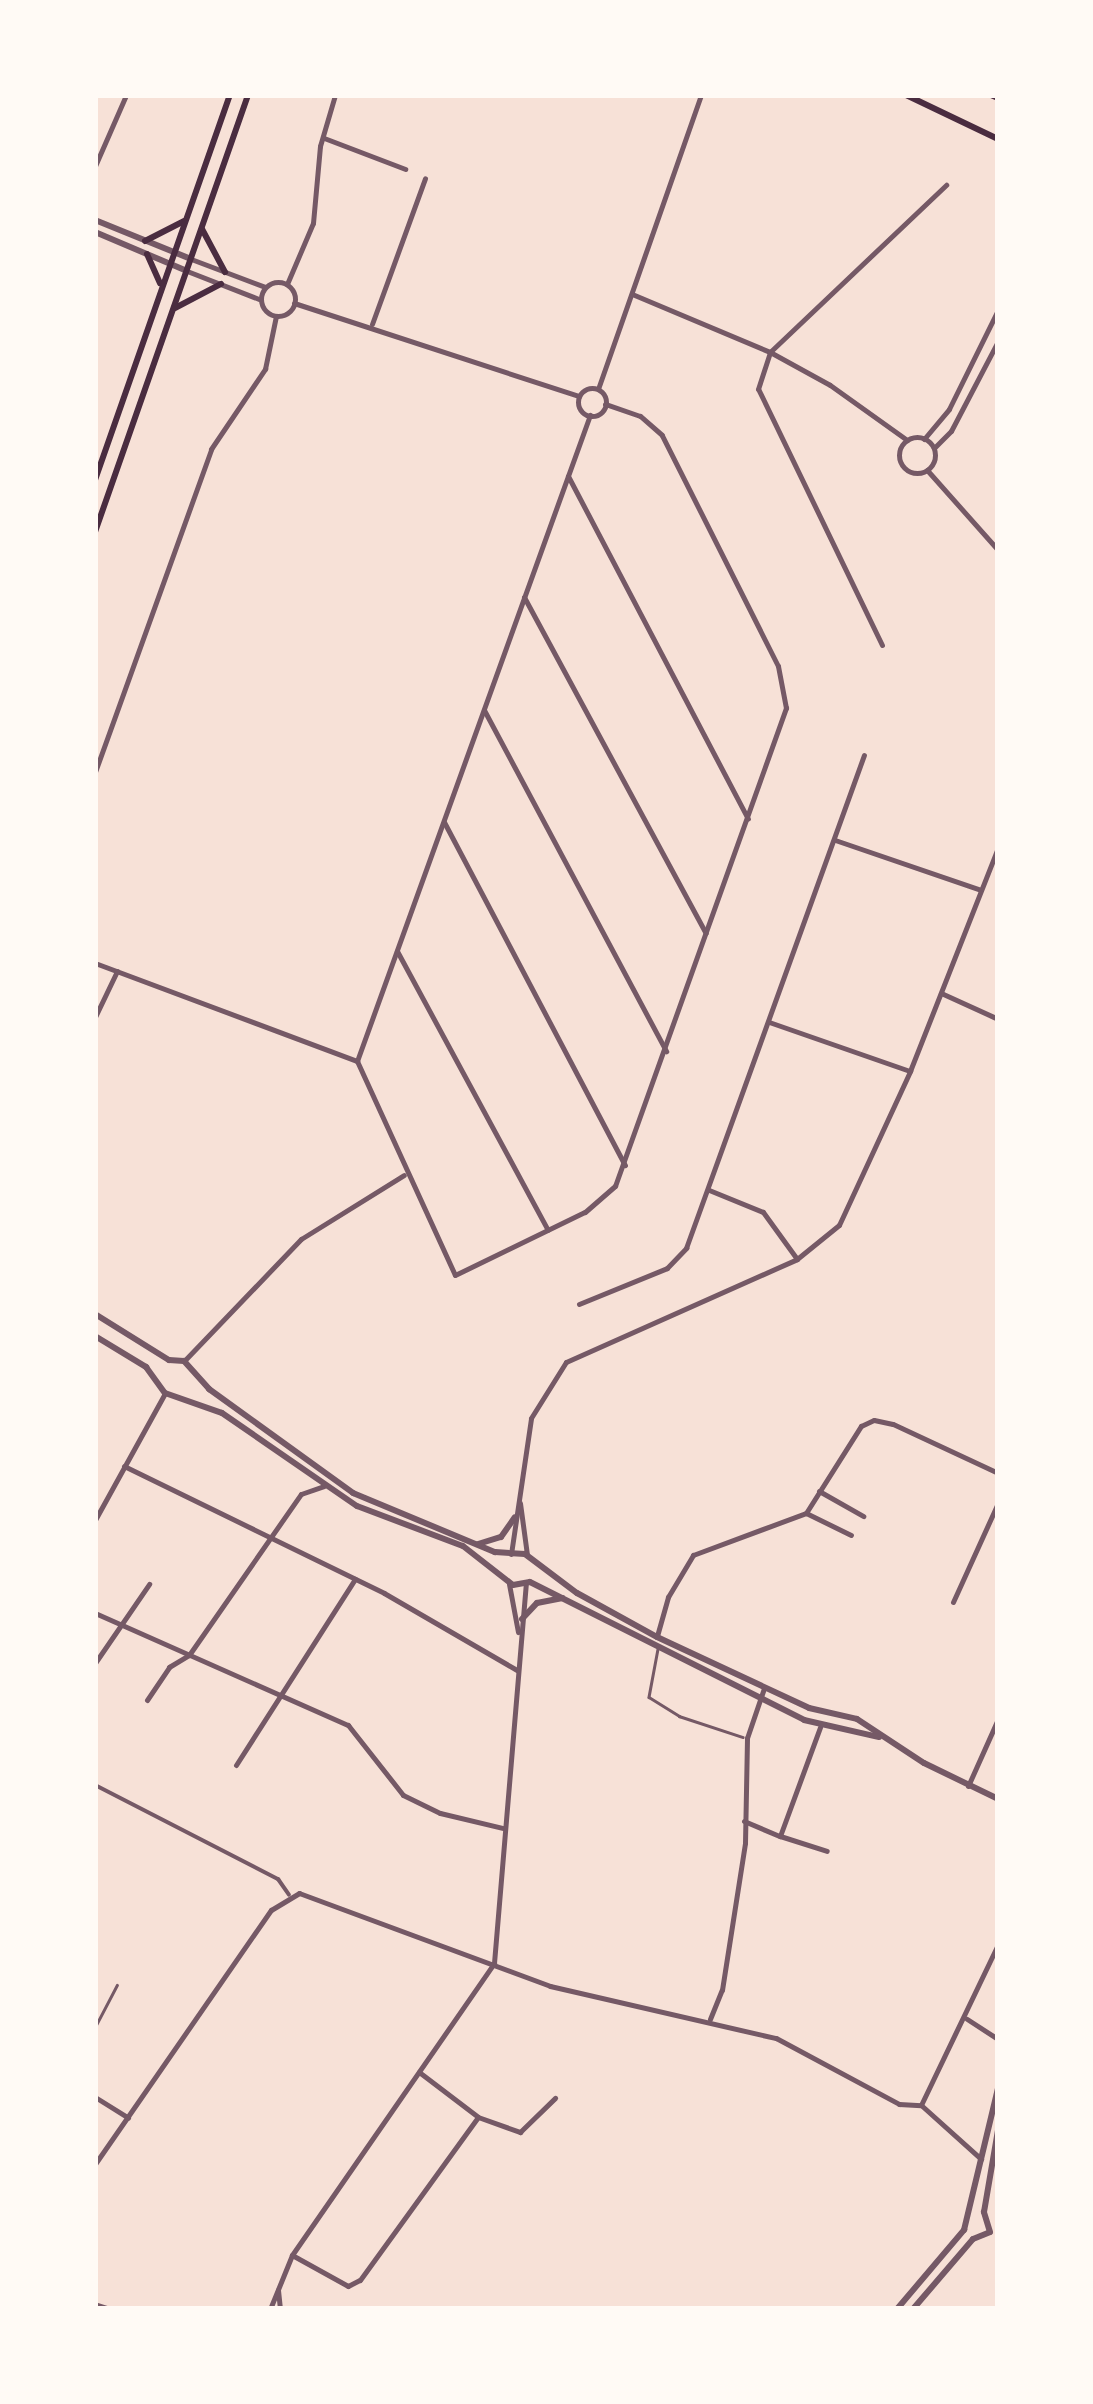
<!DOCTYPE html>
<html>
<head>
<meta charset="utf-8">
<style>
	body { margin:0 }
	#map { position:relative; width:1093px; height:2404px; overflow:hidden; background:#f7e1d7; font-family:"Public Sans",sans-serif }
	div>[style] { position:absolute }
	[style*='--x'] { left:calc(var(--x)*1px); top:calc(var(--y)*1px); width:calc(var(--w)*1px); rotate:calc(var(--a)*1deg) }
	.service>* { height:2.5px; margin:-1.25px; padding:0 1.25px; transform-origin:1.25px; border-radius:1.25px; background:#755966 }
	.pedestrian>* { height:4px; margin:-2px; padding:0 2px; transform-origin:2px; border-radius:2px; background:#755966 }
	.minor>* { height:5px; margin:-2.5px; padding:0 2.5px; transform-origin:2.5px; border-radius:2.5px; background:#755966 }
	.minor>.ring { margin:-2.5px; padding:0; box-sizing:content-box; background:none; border:5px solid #755966; border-radius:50% }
	.tertiary>* { height:6px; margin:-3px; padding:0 3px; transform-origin:3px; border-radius:3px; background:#755966 }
	.secondary>* { height:6px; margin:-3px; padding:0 3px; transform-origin:3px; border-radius:3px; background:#4a2c40 }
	span { translate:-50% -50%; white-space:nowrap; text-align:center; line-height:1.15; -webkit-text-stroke:8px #fffaf5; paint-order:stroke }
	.frame { position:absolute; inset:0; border:98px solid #fffaf5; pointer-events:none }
</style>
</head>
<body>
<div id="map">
	<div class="service">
		<div style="--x:658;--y:1649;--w:49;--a:100.6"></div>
		<div style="--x:649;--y:1697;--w:36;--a:32"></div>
		<div style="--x:679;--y:1716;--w:67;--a:18.2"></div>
		<div style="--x:95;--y:2027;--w:47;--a:-62.4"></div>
	</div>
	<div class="pedestrian">
		<div style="--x:95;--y:1785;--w:206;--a:27.2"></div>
		<div style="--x:278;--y:1879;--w:19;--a:55"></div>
	</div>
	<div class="minor">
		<div style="--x:324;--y:138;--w:87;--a:20.9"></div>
		<div style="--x:95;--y:166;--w:77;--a:-66.4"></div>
		<div style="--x:191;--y:259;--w:79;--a:20.7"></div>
		<div style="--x:187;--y:271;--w:77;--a:21.3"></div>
		<div class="ring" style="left:261px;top:282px;width:29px;height:29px"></div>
		<div style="--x:287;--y:284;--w:66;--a:-66.9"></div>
		<div style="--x:313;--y:223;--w:77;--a:-84.8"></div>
		<div style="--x:320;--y:146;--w:53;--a:-73.6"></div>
		<div style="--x:632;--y:294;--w:150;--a:22.8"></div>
		<div style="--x:770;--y:352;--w:68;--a:28.8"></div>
		<div style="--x:830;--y:385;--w:95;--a:35.5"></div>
		<div style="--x:294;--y:303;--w:300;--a:18.1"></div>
		<div style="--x:372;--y:324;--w:155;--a:-70"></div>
		<div class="ring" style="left:578px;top:388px;width:23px;height:23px"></div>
		<div style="--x:598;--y:389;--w:312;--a:-70.7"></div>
		<div class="ring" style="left:899px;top:437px;width:31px;height:31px"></div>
		<div style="--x:924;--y:439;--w:39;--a:-50"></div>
		<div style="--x:949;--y:409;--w:110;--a:-63.7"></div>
		<div style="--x:934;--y:448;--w:24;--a:-45"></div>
		<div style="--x:951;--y:431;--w:102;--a:-62.4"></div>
		<div style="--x:927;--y:470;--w:107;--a:48.4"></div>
		<div style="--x:568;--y:476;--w:387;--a:62.3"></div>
		<div style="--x:524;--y:597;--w:382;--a:61.6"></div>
		<div style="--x:882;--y:645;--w:284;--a:-115.8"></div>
		<div style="--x:758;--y:389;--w:39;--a:-72"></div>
		<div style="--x:770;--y:352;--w:243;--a:-43.5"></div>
		<div style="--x:484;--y:710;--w:387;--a:61.9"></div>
		<div style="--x:95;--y:772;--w:343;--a:-70.2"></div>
		<div style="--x:211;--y:449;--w:97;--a:-56"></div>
		<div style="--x:265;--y:369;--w:54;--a:-78.3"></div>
		<div style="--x:444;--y:822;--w:388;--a:62.2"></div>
		<div style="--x:835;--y:840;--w:154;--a:18.9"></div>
		<div style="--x:397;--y:951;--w:317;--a:61.6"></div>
		<div style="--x:95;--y:963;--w:280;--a:20.5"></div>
		<div style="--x:357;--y:1061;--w:235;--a:65.4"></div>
		<div style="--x:455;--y:1275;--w:144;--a:-25.9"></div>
		<div style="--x:585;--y:1212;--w:40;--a:-41"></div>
		<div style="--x:615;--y:1186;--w:508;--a:-70.32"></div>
		<div style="--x:786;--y:708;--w:43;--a:-100.8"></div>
		<div style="--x:778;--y:666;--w:258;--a:-116.7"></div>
		<div style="--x:662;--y:435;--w:29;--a:-139"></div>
		<div style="--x:640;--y:416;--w:37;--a:-161"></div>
		<div style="--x:941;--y:993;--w:63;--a:24.5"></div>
		<div style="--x:95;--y:1017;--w:51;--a:-64.4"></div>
		<div style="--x:769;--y:1022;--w:149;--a:19.2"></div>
		<div style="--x:357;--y:1061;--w:687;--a:-70.17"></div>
		<div style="--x:709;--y:1190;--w:58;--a:22.2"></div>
		<div style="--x:763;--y:1212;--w:58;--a:54.1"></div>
		<div style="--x:579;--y:1304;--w:95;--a:-22.2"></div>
		<div style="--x:667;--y:1268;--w:28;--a:-46"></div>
		<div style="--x:686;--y:1248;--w:524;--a:-70.15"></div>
		<div style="--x:184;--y:1361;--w:169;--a:-46.2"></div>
		<div style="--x:301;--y:1239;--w:121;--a:-31.9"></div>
		<div style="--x:124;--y:1466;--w:289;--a:26"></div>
		<div style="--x:384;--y:1593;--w:154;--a:30.1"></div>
		<div style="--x:819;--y:1491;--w:51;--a:29.6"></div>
		<div style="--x:520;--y:1503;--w:52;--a:82.3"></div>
		<div style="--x:806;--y:1513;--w:50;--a:26.1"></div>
		<div style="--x:95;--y:1520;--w:145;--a:-61.1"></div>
		<div style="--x:511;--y:1554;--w:137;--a:-81.6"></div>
		<div style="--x:531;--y:1418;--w:66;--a:-58"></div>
		<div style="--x:566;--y:1362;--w:253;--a:-24"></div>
		<div style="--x:797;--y:1259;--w:54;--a:-39"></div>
		<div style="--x:839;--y:1225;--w:170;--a:-65.2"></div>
		<div style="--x:910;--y:1071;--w:240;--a:-68.5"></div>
		<div style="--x:509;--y:1584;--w:49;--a:79.4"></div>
		<div style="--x:953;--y:1602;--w:109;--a:-65.6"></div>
		<div style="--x:95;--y:1613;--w:277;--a:23.9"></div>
		<div style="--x:348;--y:1725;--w:89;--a:51.8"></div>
		<div style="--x:403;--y:1795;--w:41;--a:25.9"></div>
		<div style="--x:440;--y:1813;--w:65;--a:13.4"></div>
		<div style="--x:657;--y:1636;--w:41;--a:-74.2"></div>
		<div style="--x:668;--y:1597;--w:49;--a:-59.2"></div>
		<div style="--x:693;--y:1555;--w:121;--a:-20.4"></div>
		<div style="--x:806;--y:1513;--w:103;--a:-57.7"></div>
		<div style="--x:861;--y:1426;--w:14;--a:-25"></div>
		<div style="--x:874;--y:1420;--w:19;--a:12"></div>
		<div style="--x:893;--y:1424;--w:116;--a:25"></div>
		<div style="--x:95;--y:1663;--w:96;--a:-55.6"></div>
		<div style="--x:147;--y:1700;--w:40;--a:-56"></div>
		<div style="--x:169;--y:1667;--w:23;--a:-31"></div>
		<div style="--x:189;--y:1655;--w:196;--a:-55.2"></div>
		<div style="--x:301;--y:1494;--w:24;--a:-19"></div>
		<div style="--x:236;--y:1765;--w:221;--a:-57.4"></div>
		<div style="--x:968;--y:1786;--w:73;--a:-65.9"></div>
		<div style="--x:744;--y:1821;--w:39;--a:23"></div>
		<div style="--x:780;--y:1836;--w:116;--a:-69.8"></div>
		<div style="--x:780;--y:1836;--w:49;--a:17.7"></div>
		<div style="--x:710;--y:2019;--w:31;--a:-68"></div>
		<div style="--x:722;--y:1990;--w:149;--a:-81.1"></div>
		<div style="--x:745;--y:1843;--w:105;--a:-88.9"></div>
		<div style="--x:747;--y:1738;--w:53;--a:-71.2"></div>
		<div style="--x:967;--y:2019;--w:37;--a:33"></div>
		<div style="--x:419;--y:2072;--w:74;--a:37.3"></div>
		<div style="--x:478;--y:2117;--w:45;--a:19.7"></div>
		<div style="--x:520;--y:2132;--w:49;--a:-44.2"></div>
		<div style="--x:95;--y:2097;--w:39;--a:32"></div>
		<div style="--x:921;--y:2105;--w:178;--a:-64.4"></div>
		<div style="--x:95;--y:2164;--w:309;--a:-55.3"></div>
		<div style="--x:271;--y:1910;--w:33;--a:-31"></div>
		<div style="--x:299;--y:1893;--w:268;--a:20.3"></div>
		<div style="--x:550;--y:1986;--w:232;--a:13"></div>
		<div style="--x:776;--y:2038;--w:140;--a:28.2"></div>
		<div style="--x:899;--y:2104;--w:22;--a:3"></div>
		<div style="--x:921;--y:2105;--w:81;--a:42"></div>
		<div style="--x:292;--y:2255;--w:64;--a:29"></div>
		<div style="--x:348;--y:2286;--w:13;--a:-27"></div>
		<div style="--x:360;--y:2280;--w:201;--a:-54.1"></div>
		<div style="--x:278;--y:2290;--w:19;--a:84"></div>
		<div style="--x:270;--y:2309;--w:58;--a:-67.8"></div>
		<div style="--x:292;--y:2255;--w:355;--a:-55.3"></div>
		<div style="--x:494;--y:1963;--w:380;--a:-85.2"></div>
	</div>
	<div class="tertiary">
		<div style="--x:95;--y:220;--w:104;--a:22.1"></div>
		<div style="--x:95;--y:232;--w:100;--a:23"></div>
		<div style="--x:95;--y:1314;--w:87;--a:31.9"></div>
		<div style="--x:169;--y:1360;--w:15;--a:4"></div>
		<div style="--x:184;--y:1361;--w:38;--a:48"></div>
		<div style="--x:209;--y:1389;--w:178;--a:35.8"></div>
		<div style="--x:353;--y:1493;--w:154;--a:22.6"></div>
		<div style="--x:495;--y:1552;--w:30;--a:4"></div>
		<div style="--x:525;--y:1554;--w:65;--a:36.9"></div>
		<div style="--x:577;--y:1593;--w:91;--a:28.8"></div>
		<div style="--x:657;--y:1637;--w:168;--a:25"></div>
		<div style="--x:809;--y:1708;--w:49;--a:12.9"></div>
		<div style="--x:857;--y:1719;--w:80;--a:33.3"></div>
		<div style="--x:924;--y:1763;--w:82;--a:25.9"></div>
		<div style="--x:95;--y:1336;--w:60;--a:31.3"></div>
		<div style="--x:146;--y:1367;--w:32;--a:54"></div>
		<div style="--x:165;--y:1393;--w:60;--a:19.3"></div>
		<div style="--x:222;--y:1413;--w:164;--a:34.6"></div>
		<div style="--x:357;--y:1506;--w:113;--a:20.7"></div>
		<div style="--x:463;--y:1546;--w:63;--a:38"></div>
		<div style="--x:513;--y:1585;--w:17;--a:-10"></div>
		<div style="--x:478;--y:1544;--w:24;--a:-17"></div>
		<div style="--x:501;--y:1537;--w:24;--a:-55"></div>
		<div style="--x:530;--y:1582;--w:307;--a:26.7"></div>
		<div style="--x:804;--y:1720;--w:77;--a:12.8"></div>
		<div style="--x:522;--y:1619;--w:22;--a:-47"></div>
		<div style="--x:537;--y:1603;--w:26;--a:-11"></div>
		<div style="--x:984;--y:2212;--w:83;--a:-80.3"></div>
		<div style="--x:973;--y:2239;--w:18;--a:-22"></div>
		<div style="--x:990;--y:2232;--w:21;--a:-107"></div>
		<div style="--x:95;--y:2305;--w:13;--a:18"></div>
		<div style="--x:897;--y:2309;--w:104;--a:-49.7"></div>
		<div style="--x:964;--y:2230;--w:146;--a:-76.5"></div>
		<div style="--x:913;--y:2309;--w:92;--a:-49.4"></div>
	</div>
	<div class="secondary">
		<div style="--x:906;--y:95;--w:102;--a:25.6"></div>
		<div style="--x:991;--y:95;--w:8;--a:23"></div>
		<div style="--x:202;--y:229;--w:49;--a:61.9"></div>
		<div style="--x:145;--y:241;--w:44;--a:-27.1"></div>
		<div style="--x:147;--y:254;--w:32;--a:66"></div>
		<div style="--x:175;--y:308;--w:52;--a:-27.6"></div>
		<div style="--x:95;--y:480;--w:408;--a:-70.7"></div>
		<div style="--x:95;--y:532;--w:463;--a:-70.7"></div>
	</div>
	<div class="frame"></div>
</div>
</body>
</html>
